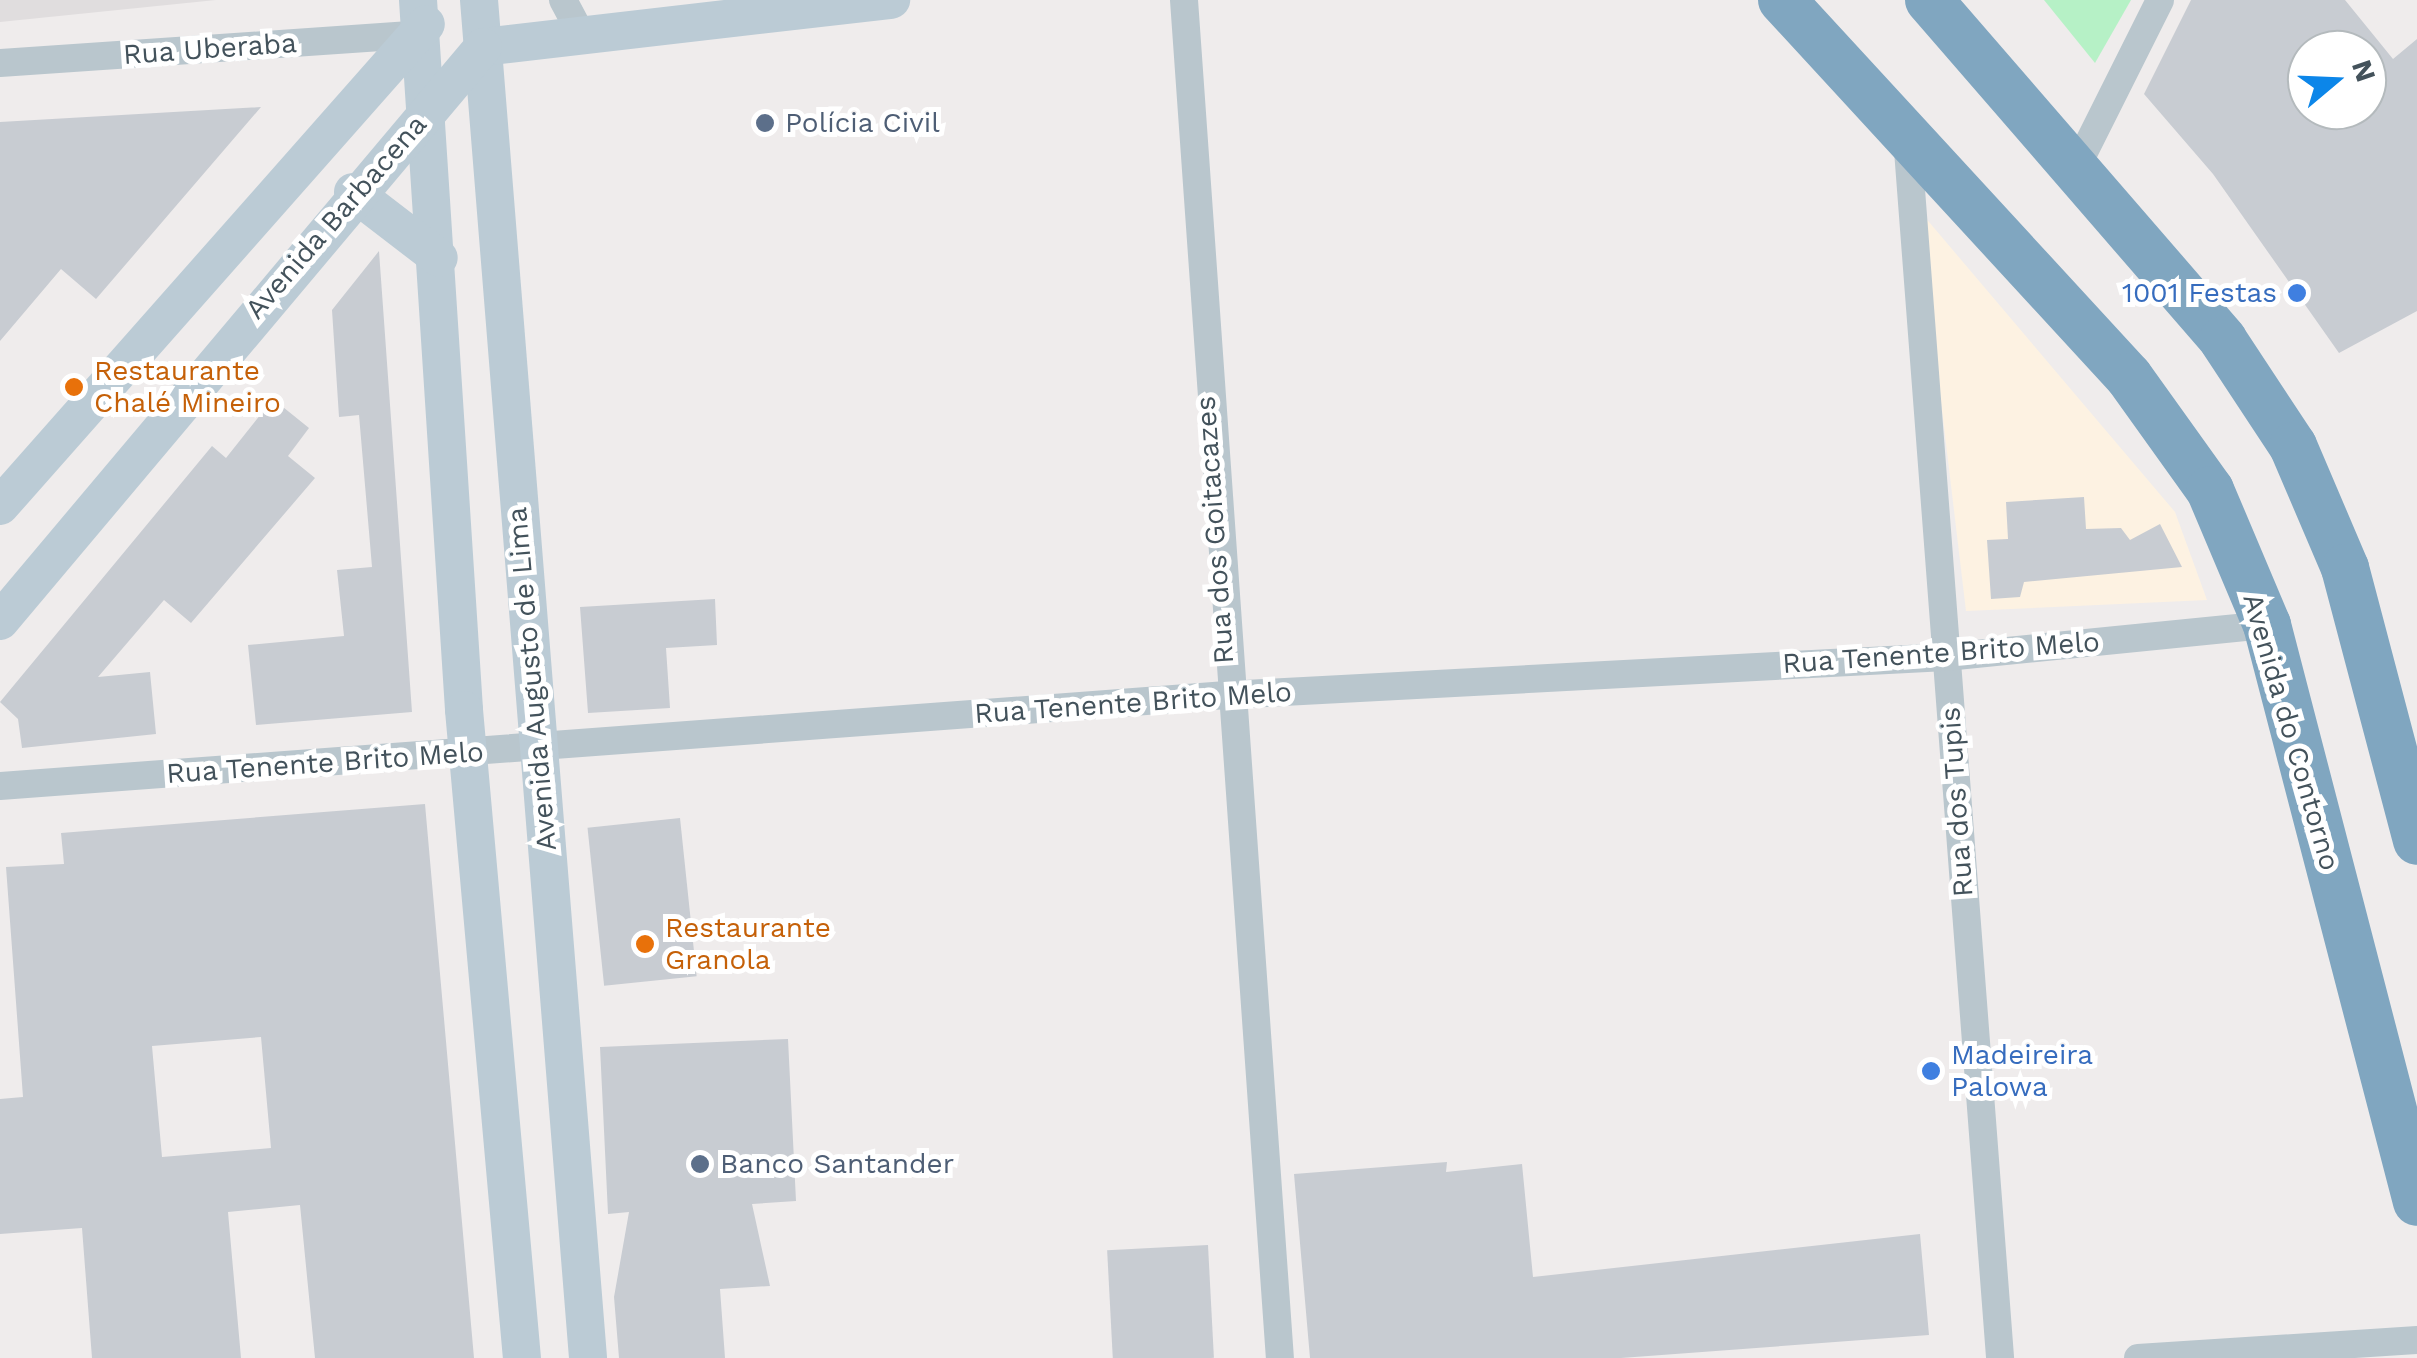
<!DOCTYPE html>
<html>
<head>
<meta charset="utf-8">
<style>
	body { margin:0 }
	#map { position:relative; width:2417px; height:1358px; overflow:hidden; background:#efecec; font-family:"Work Sans",sans-serif }
	div>[style] { position:absolute }
	[style*='--x'] { left:calc(var(--x)*1px); top:calc(var(--y)*1px); width:calc(var(--w)*1px); rotate:calc(var(--a)*1deg) }
	.commercial>* { inset:0; background:#fdf2e2 }
	.education>* { inset:0; background:#e0ddde }
	.green>* { inset:0; background:#b6f1c6 }
	.building>* { inset:0; background:#c8ccd2; transform-origin:0 0 }
	.street>* { height:28px; margin:-14px; padding:0 14px; transform-origin:14px; border-radius:14px; background:#b9c6cd }
	.secondary>* { height:38px; margin:-19px; padding:0 19px; transform-origin:19px; border-radius:19px; background:#bbcbd5 }
	.highway>* { height:48px; margin:-24px; padding:0 24px; transform-origin:24px; border-radius:24px; background:#80a6c0 }
	.dots>* { width:28px; height:28px; translate:-50% -50%; box-sizing:border-box; border:5px solid #fff; border-radius:50% }
	span { translate:-50% -50%; white-space:nowrap; text-align:center; line-height:1.15; -webkit-text-stroke:10px #fff; paint-order:stroke }
	.street-label { font-size:28px; color:#43525b }
	.service-label { font-size:28px; color:#4e5e75 }
	.left { translate:0 -50%; text-align:left }
	.shop-label { font-size:28px; color:#366cbe }
	.right { translate:-100% -50%; text-align:right }
	.food-label { font-size:28px; color:#c56008 }
	.north { position:absolute; left:2287px; top:30px; width:100px; height:100px; box-sizing:border-box; background:#fff; border:2px solid #b4babd; border-radius:50%; rotate:71deg; font-size:28px; font-weight:700; line-height:40px; text-align:center; color:#43525b }
	.north::after { content:''; display:block; margin:auto; width:35px; height:45px; background:#0c86e9; clip-path:polygon(50% 0,100% 100%,50% 72%,0 100%) }
</style>
</head>
<body>
<div id="map">
	<div class="commercial">
		<div style="clip-path:polygon(1918px 209px,2175px 512px,2207px 600px,1966px 611px)"></div>
	</div>
	<div class="education">
		<div style="clip-path:polygon(0 0,216px 0,0 22px)"></div>
	</div>
	<div class="green">
		<div style="clip-path:polygon(2044px 0,2131px 0,2095px 63px)"></div>
	</div>
	<div class="building">
		<div style="clip-path:polygon(evenodd,2191px 0,2345px 0,2393px 59px,2417px 39px,2417px 311px,2339px 353px,2213px 174px,2144px 94px,2191px 0,2307px 50px,2367px 50px,2367px 110px,2307px 110px,2307px 50px)"></div>
		<div style="clip-path:polygon(261px 107px,96px 299px,61px 269px,0 341px,0 122px)"></div>
		<div style="clip-path:polygon(379px 251px,412px 712px,256px 725px,248px 645px,344px 636px,337px 570px,372px 567px,359px 415px,339px 417px,332px 310px)"></div>
		<div style="clip-path:polygon(273px 399px,309px 428px,288px 456px,315px 478px,191px 623px,164px 600px,98px 677px,150px 672px,156px 734px,22px 748px,18px 719px,0 702px,212px 446px,226px 458px)"></div>
		<div style="clip-path:polygon(2084px 497px,2086px 529px,2121px 528px,2130px 540px,2160px 524px,2182px 567px,2024px 582px,2020px 597px,1991px 599px,1987px 540px,2008px 539px,2006px 502px)"></div>
		<div style="clip-path:polygon(715px 599px,717px 645px,666px 648px,670px 708px,588px 713px,580px 607px)"></div>
		<div style="clip-path:polygon(evenodd,425px 804px,474px 1358px,315px 1358px,300px 1205px,228px 1212px,241px 1358px,92px 1358px,82px 1228px,0 1234px,0 1099px,23px 1097px,6px 867px,64px 864px,61px 833px,425px 804px,261px 1037px,271px 1148px,162px 1157px,152px 1046px,261px 1037px)"></div>
		<div style="left:680px;top:818px;width:159px;height:93px;rotate:84deg"></div>
		<div style="clip-path:polygon(788px 1039px,796px 1201px,752px 1204px,770px 1286px,720px 1289px,725px 1358px,619px 1358px,614px 1297px,629px 1212px,608px 1214px,600px 1047px)"></div>
		<div style="clip-path:polygon(1447px 1162px,1446px 1172px,1522px 1164px,1533px 1277px,1920px 1234px,1929px 1335px,1621px 1358px,1310px 1358px,1294px 1174px)"></div>
		<div style="left:1208px;top:1245px;width:113px;height:101px;rotate:87deg"></div>
	</div>
	<div class="street">
		<div style="--x:563;--y:0;--w:36;--a:62"></div>
		<div style="--x:1184;--y:0;--w:1361;--a:85.96"></div>
		<div style="--x:0;--y:63;--w:422;--a:-3.9"></div>
		<div style="--x:1907;--y:137;--w:1225;--a:85.64"></div>
		<div style="--x:2078;--y:164;--w:183;--a:-63.4"></div>
		<div style="--x:0;--y:786;--w:1230;--a:-4.24"></div>
		<div style="--x:1227;--y:695;--w:720;--a:-3.03"></div>
		<div style="--x:1946;--y:657;--w:323;--a:-5.7"></div>
		<div style="--x:2138;--y:1358;--w:280;--a:-3.7"></div>
	</div>
	<div class="secondary">
		<div style="--x:418;--y:0;--w:711;--a:86.29"></div>
		<div style="--x:464;--y:710;--w:651;--a:84.89"></div>
		<div style="--x:479;--y:0;--w:1362;--a:85.41"></div>
		<div style="--x:483;--y:47;--w:411;--a:-6.6"></div>
		<div style="--x:353;--y:192;--w:108;--a:37.5"></div>
		<div style="--x:0;--y:506;--w:643;--a:-48.53"></div>
		<div style="--x:0;--y:621;--w:750;--a:-49.92"></div>
	</div>
	<div class="highway">
		<div style="--x:1782;--y:0;--w:512;--a:47.37"></div>
		<div style="--x:2129;--y:377;--w:139;--a:54.4"></div>
		<div style="--x:2210;--y:490;--w:147;--a:67.1"></div>
		<div style="--x:2267;--y:625;--w:596;--a:75.43"></div>
		<div style="--x:1929;--y:0;--w:449;--a:49.1"></div>
		<div style="--x:2223;--y:340;--w:127;--a:56.6"></div>
		<div style="--x:2293;--y:446;--w:133;--a:66.9"></div>
		<div style="--x:2345;--y:568;--w:282;--a:75.2"></div>
	</div>
	<div class="dots">
		<div style="left:765px;top:123px;background:#5c6f8a"></div>
		<div style="left:2297px;top:293px;background:#3f7fe0"></div>
		<div style="left:74px;top:387px;background:#e8710a"></div>
		<div style="left:645px;top:944px;background:#e8710a"></div>
		<div style="left:1931px;top:1071px;background:#3f7fe0"></div>
		<div style="left:700px;top:1164px;background:#5c6f8a"></div>
	</div>
	<div class="street-label">
		<span style="left:210px;top:49px;rotate:-4deg">Rua Uberaba</span>
		<span style="left:336px;top:217px;rotate:-49deg">Avenida Barbacena</span>
		<span style="left:1215px;top:530px;rotate:-94deg">Rua dos Goitacazes</span>
		<span style="left:1941px;top:653px;rotate:-4deg">Rua Tenente Brito Melo</span>
		<span style="left:532px;top:679px;rotate:-95deg">Avenida Augusto de Lima</span>
		<span style="left:1133px;top:703px;rotate:-4deg">Rua Tenente Brito Melo</span>
		<span style="left:2291px;top:732px;rotate:74deg">Avenida do Contorno</span>
		<span style="left:325px;top:763px;rotate:-4deg">Rua Tenente Brito Melo</span>
		<span style="left:1957px;top:802px;rotate:-94deg">Rua dos Tupis</span>
	</div>
	<div class="service-label">
		<span class="left" style="left:785px;top:123px">Polícia Civil</span>
		<span class="left" style="left:720px;top:1164px">Banco Santander</span>
	</div>
	<div class="shop-label">
		<span class="right" style="left:2277px;top:293px">1001 Festas</span>
		<span class="left" style="left:1951px;top:1071px">Madeireira<br>Palowa</span>
	</div>
	<div class="food-label">
		<span class="left" style="left:94px;top:387px">Restaurante<br>Chalé Mineiro</span>
		<span class="left" style="left:665px;top:944px">Restaurante<br>Granola</span>
	</div>
	<div class="north">N</div>
</div>
</body>
</html>
